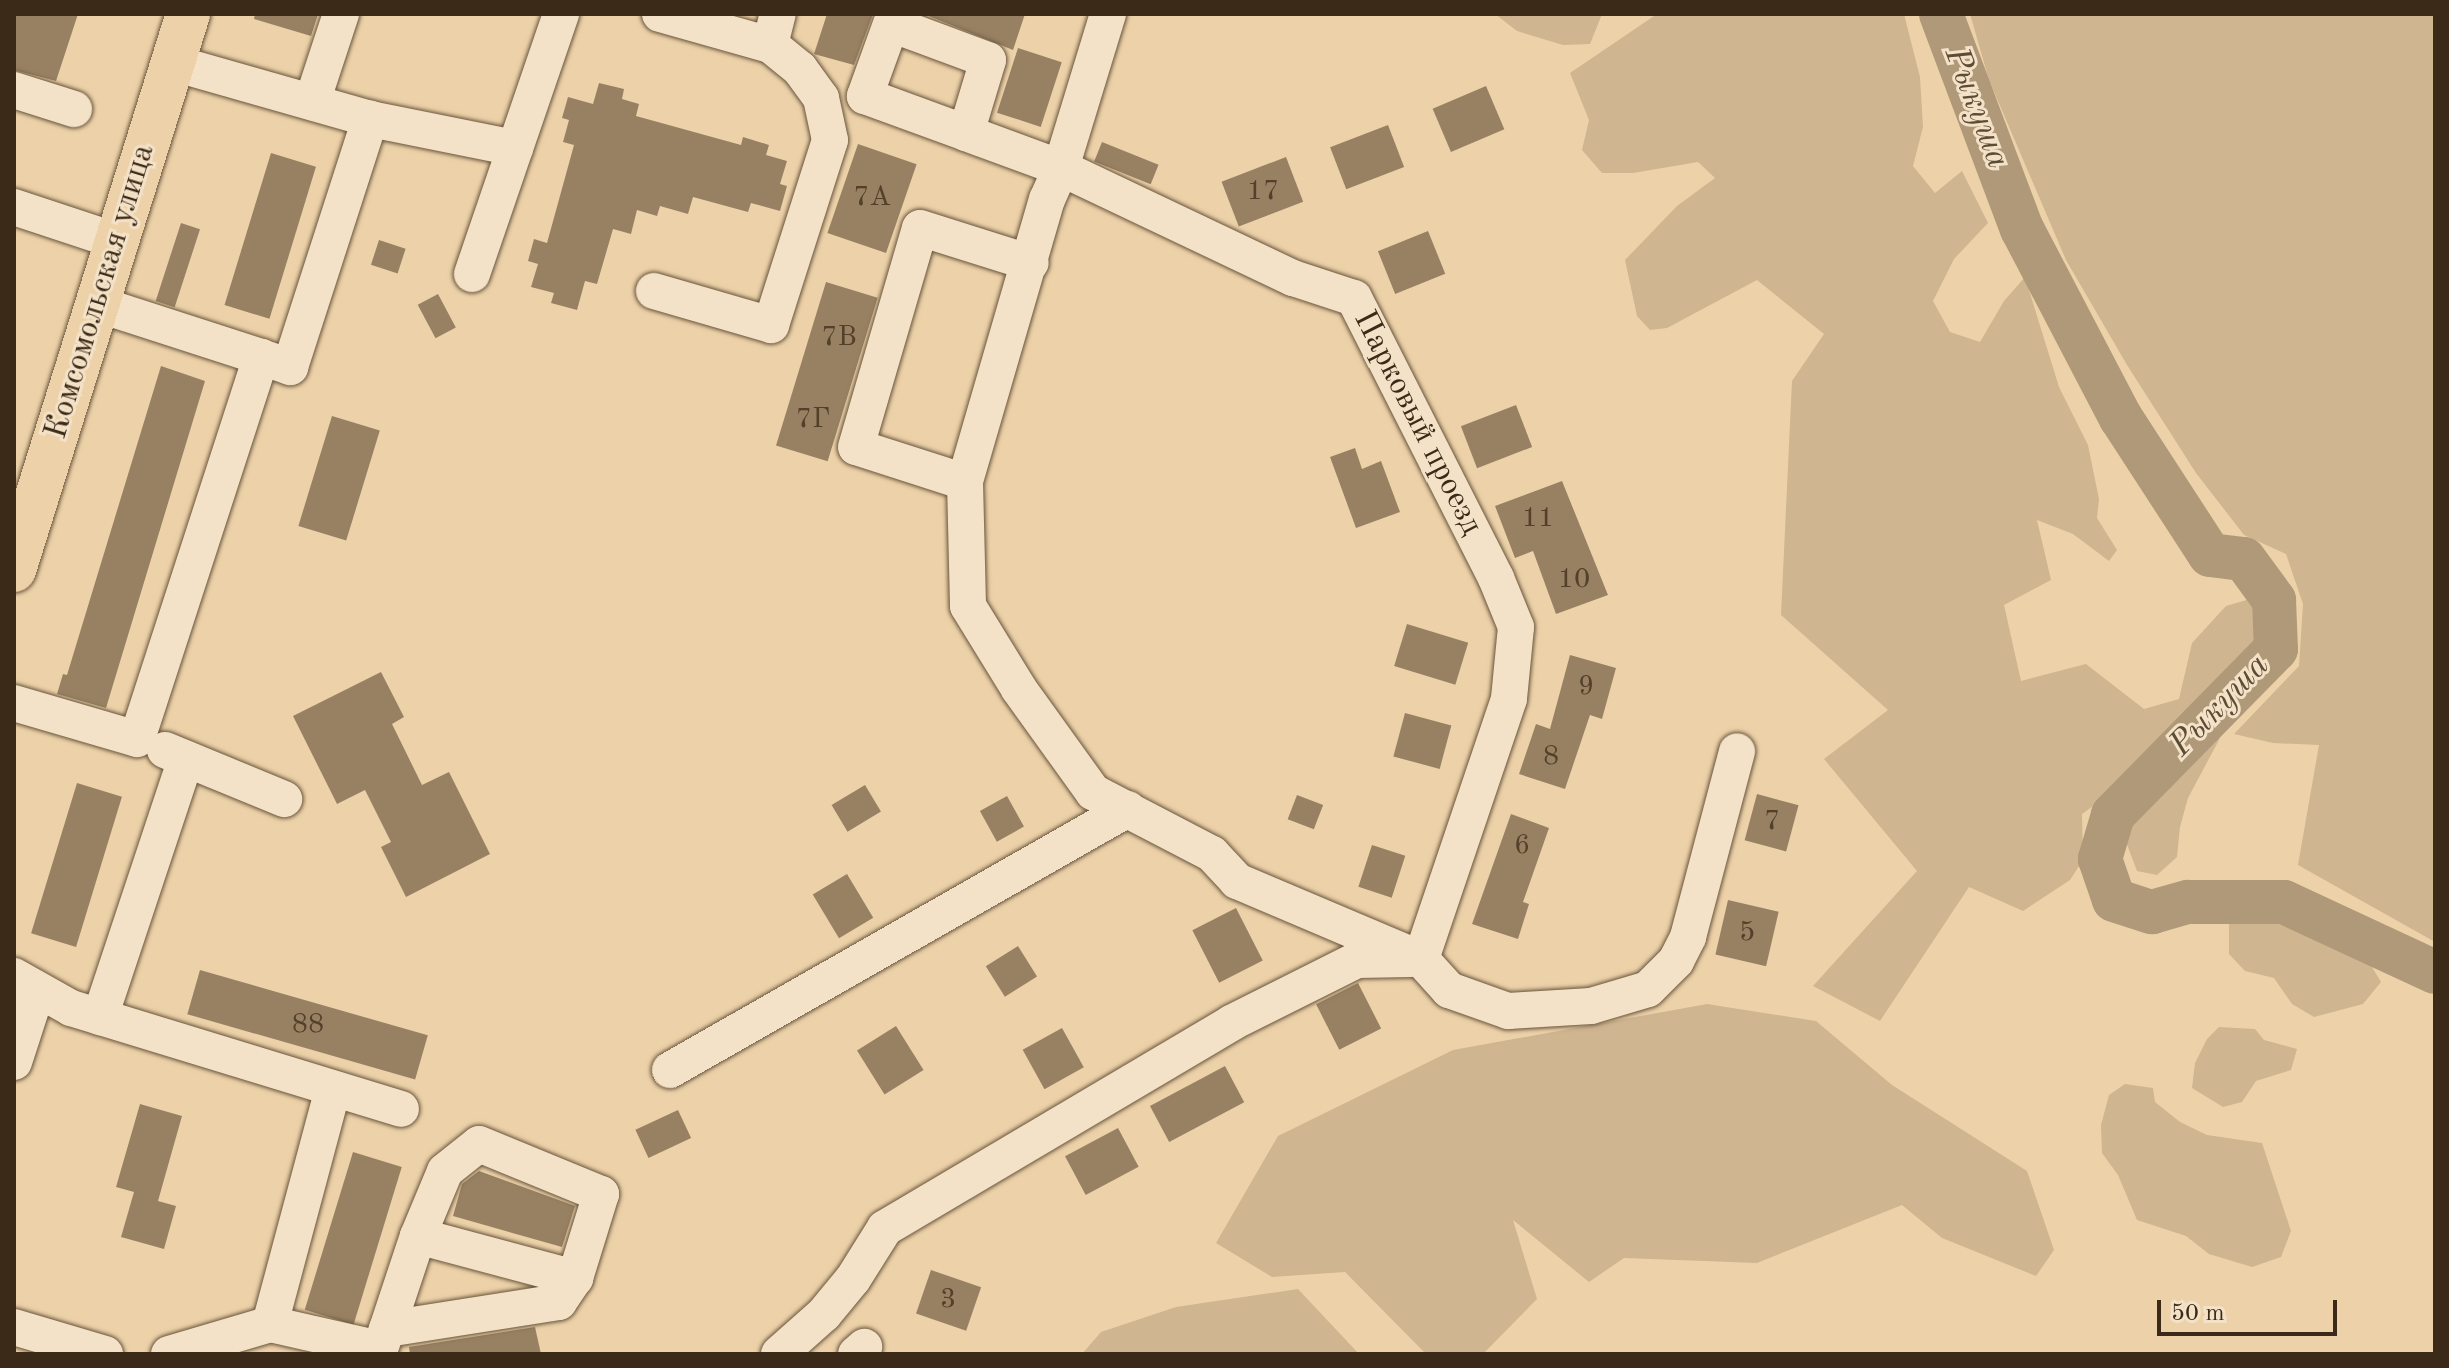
<!DOCTYPE html>
<html>
<head>
<meta charset="utf-8">
<style>
	body { margin:0 }
	#map { position:relative; width:2449px; height:1368px; overflow:hidden; background:#edd2a9; font-family:"Old Standard TT",serif }
	div>[style] { position:absolute }
	[style*='--x'] { left:calc(var(--x)*1px); top:calc(var(--y)*1px); width:calc(var(--w)*1px); rotate:calc(var(--a)*1deg) }
	.green>* { inset:0; background:#cfb590 }
	.river>* { height:44px; margin:-22px; padding:0 22px; transform-origin:22px; border-radius:22px; background:#b09978 }
	.building>* { inset:0; background:#988163; transform-origin:0 0 }
	.roads { filter:drop-shadow(0 0 2px #68543c) drop-shadow(0 0 2px #68543c) }
	.minor>* { height:36px; margin:-18px; padding:0 18px; transform-origin:18px; border-radius:18px; background:#f3e2c7 }
	.major>* { height:44px; margin:-22px; padding:0 22px; transform-origin:22px; border-radius:22px; background:#edd2a9 }
	span { translate:-50% -50%; white-space:nowrap; text-align:center; line-height:1.15; -webkit-text-stroke:6px #f3e2c7; paint-order:stroke }
	.number-label { font-size:28px; color:#52402b }
	.number-label span { -webkit-text-stroke-width:0 }
	.street-label { font-size:32px; color:#3b2a18 }
	.water-label { font-size:34px; color:#5e4b35; font-style:italic }
	.frame { position:absolute; inset:0; border:16px solid #3b2a18; pointer-events:none }
	.scale { position:absolute; left:2157px; top:1300px; width:180px; height:36px; box-sizing:border-box; border:4px solid #3b2a18; border-top:0; padding-left:10px; font-size:24px; line-height:28px; white-space:nowrap; color:#3b2a18; -webkit-text-stroke:6px #f3e2c7; paint-order:stroke }
</style>
</head>
<body>
<div id="map">
	<div class="green">
		<div style="clip-path:polygon(1495px 14px,1602px 14px,1590px 44px,1563px 45px,1517px 31px)"></div>
		<div style="clip-path:polygon(1657px 14px,1904px 14px,1920px 77px,1923px 127px,1913px 166px,1935px 193px,1962px 171px,1988px 223px,1954px 259px,1933px 301px,1950px 332px,1980px 342px,2004px 301px,2025px 277px,2059px 387px,2088px 445px,2099px 499px,2097px 518px,2117px 550px,2109px 561px,2073px 534px,2037px 520px,2051px 580px,2004px 605px,2021px 681px,2086px 664px,2144px 709px,2179px 699px,2192px 643px,2226px 606px,2250px 599px,2259px 626px,2251px 650px,2130px 780px,2082px 814px,2083px 860px,2070px 880px,2023px 911px,1969px 887px,1880px 1021px,1813px 986px,1917px 871px,1824px 759px,1888px 710px,1781px 615px,1792px 381px,1824px 334px,1757px 280px,1667px 328px,1650px 330px,1637px 316px,1625px 260px,1677px 206px,1715px 178px,1698px 162px,1633px 173px,1602px 173px,1582px 150px,1589px 120px,1570px 73px)"></div>
		<div style="clip-path:polygon(1970px 14px,2435px 14px,2435px 942px,2298px 865px,2319px 745px,2273px 743px,2234px 734px,2299px 666px,2303px 604px,2286px 554px,2244px 535px,2196px 473px,2127px 365px,2066px 260px,1989px 80px)"></div>
		<div style="clip-path:polygon(2204px 738px,2220px 738px,2188px 798px,2180px 827px,2177px 857px,2157px 875px,2137px 871px,2126px 842px,2142px 802px,2185px 762px)"></div>
		<div style="clip-path:polygon(2258px 916px,2298px 927px,2331px 945px,2366px 957px,2381px 982px,2363px 1004px,2314px 1017px,2292px 1004px,2274px 978px,2245px 971px,2229px 954px,2229px 922px)"></div>
		<div style="clip-path:polygon(1707px 1004px,1816px 1021px,1892px 1085px,2027px 1171px,2054px 1250px,2036px 1276px,1942px 1238px,1902px 1205px,1757px 1263px,1624px 1258px,1589px 1282px,1513px 1220px,1537px 1299px,1483px 1354px,1426px 1354px,1345px 1272px,1272px 1277px,1216px 1243px,1278px 1136px,1453px 1050px)"></div>
		<div style="clip-path:polygon(2219px 1027px,2255px 1029px,2264px 1040px,2297px 1049px,2291px 1070px,2256px 1081px,2242px 1102px,2223px 1107px,2192px 1088px,2195px 1063px,2207px 1039px)"></div>
		<div style="clip-path:polygon(2125px 1084px,2153px 1088px,2155px 1102px,2180px 1122px,2207px 1135px,2262px 1143px,2291px 1231px,2281px 1257px,2252px 1267px,2209px 1254px,2186px 1236px,2137px 1220px,2118px 1175px,2102px 1153px,2101px 1125px,2109px 1095px)"></div>
		<div style="clip-path:polygon(1298px 1289px,1359px 1354px,1082px 1354px,1101px 1332px,1176px 1307px)"></div>
	</div>
	<div class="river">
		<div style="--x:1941;--y:14;--w:230;--a:69.4"></div>
		<div style="--x:2022;--y:229;--w:213;--a:62.4"></div>
		<div style="--x:2121;--y:418;--w:163;--a:57"></div>
		<div style="--x:2210;--y:555;--w:34;--a:7"></div>
		<div style="--x:2244;--y:559;--w:51;--a:53.8"></div>
		<div style="--x:2274;--y:600;--w:49;--a:87.7"></div>
		<div style="--x:2276;--y:649;--w:233;--a:134.5"></div>
		<div style="--x:2113;--y:815;--w:46;--a:106.5"></div>
		<div style="--x:2100;--y:859;--w:43;--a:71.1"></div>
		<div style="--x:2114;--y:900;--w:40;--a:18"></div>
		<div style="--x:2152;--y:912;--w:37;--a:-16"></div>
		<div style="--x:2188;--y:902;--w:96;--a:0"></div>
		<div style="--x:2284;--y:902;--w:166;--a:24.9"></div>
	</div>
	<div class="building">
		<div style="clip-path:polygon(14px 14px,78px 14px,56px 81px,14px 70px)"></div>
		<div style="clip-path:polygon(255px 14px,318px 14px,311px 36px,254px 19px)"></div>
		<div style="clip-path:polygon(827px 14px,873px 14px,854px 65px,814px 54px)"></div>
		<div style="clip-path:polygon(924px 14px,1025px 14px,1013px 50px)"></div>
		<div style="left:1018px;top:48px;width:46px;height:68px;rotate:18deg"></div>
		<div style="clip-path:polygon(599px 83px,624px 89px,622px 99px,639px 104px,636px 116px,741px 145px,743px 137px,769px 145px,766px 155px,787px 161px,780px 184px,787px 186px,780px 211px,751px 203px,748px 212px,693px 197px,688px 214px,660px 206px,657px 216px,637px 210px,631px 234px,613px 229px,597px 284px,585px 281px,577px 310px,551px 303px,554px 293px,531px 287px,538px 264px,528px 261px,534px 239px,547px 243px,574px 145px,563px 142px,569px 120px,562px 118px,568px 97px,593px 104px)"></div>
		<div style="left:1486px;top:86px;width:47px;height:58px;rotate:67deg"></div>
		<div style="left:1388px;top:125px;width:45px;height:62px;rotate:69deg"></div>
		<div style="left:1102px;top:142px;width:61px;height:21px;rotate:22deg"></div>
		<div style="left:858px;top:144px;width:62px;height:94px;rotate:19deg"></div>
		<div style="left:271px;top:153px;width:47px;height:159px;rotate:17deg"></div>
		<div style="left:1286px;top:157px;width:48px;height:69px;rotate:69deg"></div>
		<div style="left:181px;top:223px;width:20px;height:82px;rotate:18deg"></div>
		<div style="left:1428px;top:231px;width:46px;height:54px;rotate:68deg"></div>
		<div style="left:379px;top:240px;width:28px;height:26px;rotate:18deg"></div>
		<div style="left:826px;top:282px;width:54px;height:171px;rotate:17deg"></div>
		<div style="left:438px;top:294px;width:38px;height:23px;rotate:62deg"></div>
		<div style="clip-path:polygon(161px 366px,205px 381px,106px 708px,57px 694px,63px 674px,67px 675px)"></div>
		<div style="left:1516px;top:405px;width:45px;height:59px;rotate:69deg"></div>
		<div style="left:332px;top:416px;width:50px;height:115px;rotate:17deg"></div>
		<div style="clip-path:polygon(1355px 448px,1362px 469px,1381px 461px,1400px 512px,1356px 528px,1330px 457px)"></div>
		<div style="clip-path:polygon(1562px 481px,1608px 595px,1556px 614px,1533px 551px,1515px 558px,1495px 506px)"></div>
		<div style="left:1407px;top:624px;width:64px;height:44px;rotate:17deg"></div>
		<div style="clip-path:polygon(1570px 655px,1616px 668px,1602px 719px,1590px 715px,1565px 789px,1519px 774px,1536px 724px,1550px 729px)"></div>
		<div style="clip-path:polygon(381px 672px,404px 717px,392px 724px,422px 785px,449px 772px,490px 854px,406px 897px,381px 847px,391px 842px,365px 790px,337px 804px,293px 716px)"></div>
		<div style="left:1405px;top:713px;width:48px;height:45px;rotate:15deg"></div>
		<div style="left:77px;top:783px;width:47px;height:157px;rotate:17deg"></div>
		<div style="left:865px;top:785px;width:31px;height:39px;rotate:59deg"></div>
		<div style="left:1757px;top:794px;width:43px;height:48px;rotate:15deg"></div>
		<div style="left:1297px;top:795px;width:28px;height:26px;rotate:21deg"></div>
		<div style="left:1007px;top:796px;width:35px;height:31px;rotate:61deg"></div>
		<div style="clip-path:polygon(1511px 814px,1549px 828px,1523px 902px,1529px 904px,1518px 939px,1472px 924px)"></div>
		<div style="left:1372px;top:845px;width:35px;height:44px;rotate:18deg"></div>
		<div style="left:847px;top:874px;width:51px;height:40px;rotate:59deg"></div>
		<div style="left:1728px;top:900px;width:52px;height:56px;rotate:13deg"></div>
		<div style="left:1236px;top:908px;width:59px;height:49px;rotate:63deg"></div>
		<div style="left:1018px;top:946px;width:36px;height:38px;rotate:58deg"></div>
		<div style="left:200px;top:970px;width:237px;height:46px;rotate:16deg"></div>
		<div style="left:1358px;top:983px;width:51px;height:47px;rotate:63deg"></div>
		<div style="left:896px;top:1026px;width:52px;height:46px;rotate:58deg"></div>
		<div style="left:1062px;top:1028px;width:45px;height:45px;rotate:61deg"></div>
		<div style="left:1225px;top:1066px;width:41px;height:85px;rotate:62deg"></div>
		<div style="clip-path:polygon(140px 1104px,182px 1116px,158px 1201px,176px 1206px,164px 1249px,121px 1237px,134px 1192px,116px 1187px)"></div>
		<div style="left:678px;top:1110px;width:31px;height:47px;rotate:65deg"></div>
		<div style="left:1118px;top:1128px;width:44px;height:60px;rotate:62deg"></div>
		<div style="left:353px;top:1152px;width:51px;height:165px;rotate:17deg"></div>
		<div style="clip-path:polygon(479px 1171px,575px 1206px,562px 1247px,453px 1216px,462px 1184px)"></div>
		<div style="left:931px;top:1270px;width:53px;height:46px;rotate:19deg"></div>
		<div style="clip-path:polygon(535px 1327px,541px 1354px,410px 1354px,409px 1347px)"></div>
	</div>
	<div class="roads">
		<div class="minor">
			<div style="--x:660;--y:14;--w:114;--a:15.7"></div>
			<div style="--x:770;--y:45;--w:32;--a:-76"></div>
			<div style="--x:1108;--y:14;--w:161;--a:107"></div>
			<div style="--x:1061;--y:168;--w:257;--a:25.4"></div>
			<div style="--x:1293;--y:278;--w:64;--a:18.2"></div>
			<div style="--x:1354;--y:298;--w:314;--a:63.1"></div>
			<div style="--x:1496;--y:578;--w:53;--a:67.8"></div>
			<div style="--x:1516;--y:627;--w:72;--a:95.6"></div>
			<div style="--x:1509;--y:699;--w:274;--a:108.7"></div>
			<div style="--x:1421;--y:959;--w:42;--a:47.9"></div>
			<div style="--x:1449;--y:990;--w:63;--a:19.6"></div>
			<div style="--x:1508;--y:1011;--w:83;--a:-3.4"></div>
			<div style="--x:1591;--y:1006;--w:59;--a:-16.6"></div>
			<div style="--x:1648;--y:989;--w:40;--a:-45"></div>
			<div style="--x:1676;--y:961;--w:27;--a:-63"></div>
			<div style="--x:1688;--y:937;--w:192;--a:-75.2"></div>
			<div style="--x:14;--y:90;--w:63;--a:17.6"></div>
			<div style="--x:312;--y:102;--w:93;--a:-71.8"></div>
			<div style="--x:370;--y:119;--w:148;--a:11.3"></div>
			<div style="--x:966;--y:133;--w:76;--a:-73.2"></div>
			<div style="--x:988;--y:60;--w:103;--a:-159.6"></div>
			<div style="--x:891;--y:24;--w:77;--a:109.9"></div>
			<div style="--x:865;--y:96;--w:108;--a:20.1"></div>
			<div style="--x:966;--y:133;--w:101;--a:20.2"></div>
			<div style="--x:1061;--y:168;--w:34;--a:114"></div>
			<div style="--x:1047;--y:199;--w:295;--a:106.2"></div>
			<div style="--x:965;--y:482;--w:124;--a:88.6"></div>
			<div style="--x:968;--y:606;--w:97;--a:58.4"></div>
			<div style="--x:1019;--y:689;--w:127;--a:54.3"></div>
			<div style="--x:1093;--y:792;--w:134;--a:27.5"></div>
			<div style="--x:1212;--y:854;--w:37;--a:47"></div>
			<div style="--x:1237;--y:881;--w:200;--a:23"></div>
			<div style="--x:14;--y:207;--w:108;--a:18.3"></div>
			<div style="--x:472;--y:274;--w:275;--a:-71.1"></div>
			<div style="--x:654;--y:291;--w:122;--a:16.2"></div>
			<div style="--x:771;--y:325;--w:194;--a:-72.3"></div>
			<div style="--x:830;--y:140;--w:43;--a:-102.1"></div>
			<div style="--x:821;--y:98;--w:36;--a:-126"></div>
			<div style="--x:800;--y:69;--w:38;--a:-141"></div>
			<div style="--x:97;--y:304;--w:172;--a:17.9"></div>
			<div style="--x:965;--y:482;--w:114;--a:-162.2"></div>
			<div style="--x:856;--y:447;--w:228;--a:-73.7"></div>
			<div style="--x:920;--y:228;--w:116;--a:17.5"></div>
			<div style="--x:14;--y:703;--w:128;--a:16.3"></div>
			<div style="--x:137;--y:739;--w:402;--a:-72"></div>
			<div style="--x:261;--y:357;--w:31;--a:19"></div>
			<div style="--x:290;--y:367;--w:261;--a:-72.1"></div>
			<div style="--x:370;--y:119;--w:205;--a:-164.1"></div>
			<div style="--x:165;--y:750;--w:129;--a:22.4"></div>
			<div style="--x:14;--y:976;--w:65;--a:29.3"></div>
			<div style="--x:71;--y:1008;--w:345;--a:17"></div>
			<div style="--x:100;--y:1017;--w:272;--a:-71.6"></div>
			<div style="--x:14;--y:1062;--w:75;--a:-72.1"></div>
			<div style="--x:670;--y:1070;--w:527;--a:-29.68"></div>
			<div style="--x:418;--y:1236;--w:70;--a:-67.4"></div>
			<div style="--x:445;--y:1171;--w:43;--a:-38.5"></div>
			<div style="--x:479;--y:1144;--w:132;--a:22.3"></div>
			<div style="--x:601;--y:1194;--w:88;--a:107.2"></div>
			<div style="--x:270;--y:1324;--w:113;--a:12.8"></div>
			<div style="--x:380;--y:1349;--w:21;--a:-71"></div>
			<div style="--x:387;--y:1329;--w:98;--a:-71.6"></div>
			<div style="--x:418;--y:1236;--w:163;--a:15"></div>
			<div style="--x:575;--y:1278;--w:29;--a:124"></div>
			<div style="--x:559;--y:1302;--w:174;--a:171.1"></div>
			<div style="--x:14;--y:1327;--w:95;--a:16.5"></div>
			<div style="--x:169;--y:1354;--w:105;--a:-16.5"></div>
			<div style="--x:270;--y:1324;--w:243;--a:-75"></div>
			<div style="--x:779;--y:1354;--w:60;--a:-41.6"></div>
			<div style="--x:824;--y:1314;--w:45;--a:-50.4"></div>
			<div style="--x:853;--y:1279;--w:60;--a:-57.9"></div>
			<div style="--x:885;--y:1228;--w:402;--a:-30.6"></div>
			<div style="--x:1231;--y:1023;--w:141;--a:-26.6"></div>
			<div style="--x:1357;--y:960;--w:54;--a:-1.1"></div>
			<div style="--x:856;--y:1354;--w:11;--a:-41"></div>
		</div>
		<div class="major">
			<div style="--x:14;--y:570;--w:583;--a:-72.62"></div>
		</div>
	</div>
	<div class="number-label">
		<span style="left:1263px;top:192px">17</span>
		<span style="left:872px;top:198px">7А</span>
		<span style="left:839px;top:338px">7В</span>
		<span style="left:813px;top:420px">7Г</span>
		<span style="left:1538px;top:519px">11</span>
		<span style="left:1574px;top:580px">10</span>
		<span style="left:1586px;top:687px">9</span>
		<span style="left:1551px;top:757px">8</span>
		<span style="left:1772px;top:822px">7</span>
		<span style="left:1522px;top:846px">6</span>
		<span style="left:1747px;top:933px">5</span>
		<span style="left:308px;top:1025px">88</span>
		<span style="left:948px;top:1300px">3</span>
	</div>
	<div class="street-label">
		<span style="left:101px;top:292px;rotate:-73deg">Комсомольская улица</span>
		<span style="left:1417px;top:423px;rotate:63deg">Парковый проезд</span>
	</div>
	<div class="water-label">
		<span style="left:1976px;top:108px;rotate:69deg">Рыкуша</span>
		<span style="left:2220px;top:706px;rotate:-46deg">Рыкуша</span>
	</div>
	<div class="frame"></div>
	<div class="scale">50 m</div>
</div>
</body>
</html>
